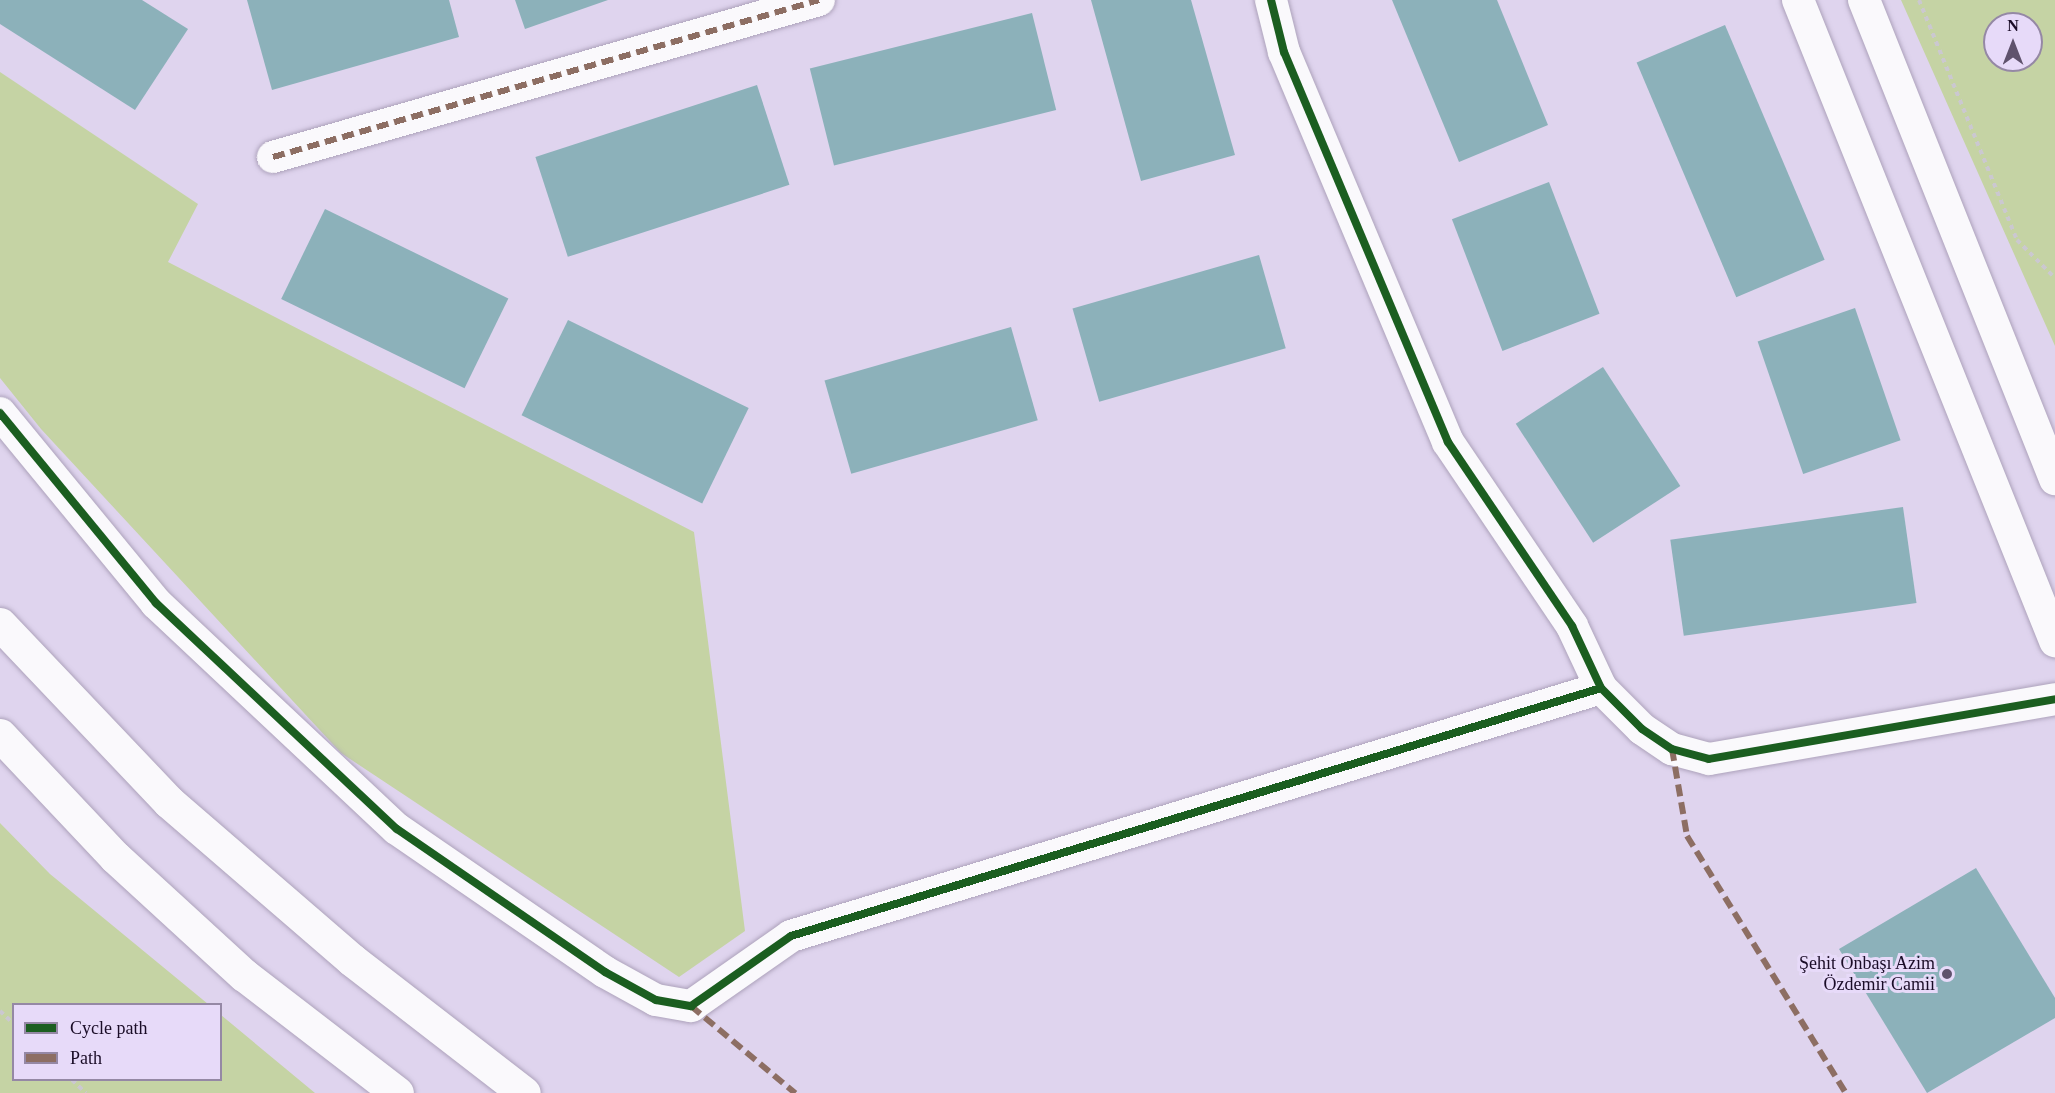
<!DOCTYPE html>
<html>
<head>
<meta charset="utf-8">
<style>
	body { margin:0 }
	#map { position:relative; width:2055px; height:1093px; overflow:hidden; background:#dfd4ee; font-family:Georgia,serif }
	div>[style] { position:absolute }
	[style*='--x'] { left:calc(var(--x)*1px); top:calc(var(--y)*1px); width:calc(var(--w)*1px); rotate:calc(var(--a)*1deg) }
	.green>* { inset:0; background:#c5d3a4 }
	.building>* { inset:0; background:#8cb1ba; transform-origin:0 0 }
	.path>* { height:4px; margin-top:-2px; transform-origin:0; background:repeating-linear-gradient(90deg,#cbc8d0 0 4.5px,transparent 0 9px) }
	.roads { filter:drop-shadow(0 0 2px #ada2bb) drop-shadow(0 0 2px #ada2bb) }
	.minor>* { height:32px; margin:-16px; padding:0 16px; transform-origin:16px; border-radius:16px; background:#faf9fc }
	.motorway>* { height:33px; margin:-16.5px; padding:0 16.5px; transform-origin:16.5px; border-radius:16.5px; background:#faf9fc }
	.quiet>* { height:6px; margin-top:-3px; transform-origin:0; background:repeating-linear-gradient(90deg,#8d6e63 0 12px,transparent 0 18px) }
	.cycleway>* { height:8px; margin:-4px; padding:0 4px; transform-origin:4px; border-radius:4px; background:#1b5e20 }
	.dots>* { width:16px; height:16px; translate:-50% -50%; box-sizing:border-box; border:3px solid #e7daf9; border-radius:50% }
	span { translate:-50% -50%; white-space:nowrap; text-align:center; line-height:1.15; -webkit-text-stroke:6px #e7daf9; paint-order:stroke }
	.poi-label { font-size:18px; color:#1a0c27 }
	.right { translate:-100% -50%; text-align:right }
	.legend { position:absolute; left:12px; top:1003px; width:210px; height:78px; box-sizing:border-box; background:#e7daf9; border:2px solid #9588a5; margin:0; padding:8px 10px; list-style:none; font-size:18px; color:#1a0c27 }
	.legend li { display:flex; align-items:center; gap:12px; height:30px }
	.legend b { width:30px; border:2px solid #9588a5 }
	.north { position:absolute; left:1983px; top:12px; width:60px; height:60px; box-sizing:border-box; background:#e7daf9; border:2px solid #9588a5; border-radius:50%; rotate:0deg; font-size:16px; font-weight:700; line-height:24px; text-align:center; color:#1a0c27 }
	.north::after { content:''; display:block; margin:auto; width:21px; height:27px; background:#5f526d; clip-path:polygon(50% 0,100% 100%,50% 72%,0 100%) }
</style>
</head>
<body>
<div id="map">
	<div class="green">
		<div style="clip-path:polygon(evenodd,1901px 0,2055px 0,2055px 346px,1901px 0,1995px 24px,2031px 24px,2031px 60px,1995px 60px,1995px 24px)"></div>
		<div style="clip-path:polygon(0 72px,198px 204px,168px 262px,694px 532px,745px 931px,679px 977px,341px 753px,41px 429px,0 378px)"></div>
		<div style="clip-path:polygon(0 823px,50px 874px,208px 1004px,14px 1004px,14px 1080px,220px 1080px,221px 1015px,315px 1093px,0 1093px)"></div>
	</div>
	<div class="building">
		<div style="clip-path:polygon(0 0,142px 0,188px 29px,135px 110px,0 24px)"></div>
		<div style="clip-path:polygon(247px 0,449px 0,459px 37px,272px 90px)"></div>
		<div style="clip-path:polygon(515px 0,608px 0,525px 29px)"></div>
		<div style="clip-path:polygon(1091px 0,1191px 0,1235px 155px,1141px 181px)"></div>
		<div style="clip-path:polygon(1392px 0,1497px 0,1548px 125px,1459px 162px)"></div>
		<div style="left:1032px;top:13px;width:100px;height:229px;rotate:76deg"></div>
		<div style="left:1725px;top:25px;width:255px;height:96px;rotate:67deg"></div>
		<div style="left:757px;top:85px;width:105px;height:233px;rotate:72deg"></div>
		<div style="left:1549px;top:182px;width:141px;height:104px;rotate:69deg"></div>
		<div style="left:325px;top:209px;width:204px;height:100px;rotate:26deg"></div>
		<div style="left:1259px;top:255px;width:97px;height:194px;rotate:74deg"></div>
		<div style="left:1855px;top:308px;width:140px;height:103px;rotate:71deg"></div>
		<div style="left:568px;top:320px;width:201px;height:106px;rotate:26deg"></div>
		<div style="left:1011px;top:327px;width:97px;height:194px;rotate:74deg"></div>
		<div style="left:1603px;top:367px;width:142px;height:104px;rotate:57deg"></div>
		<div style="left:1903px;top:507px;width:97px;height:235px;rotate:82deg"></div>
		<div style="clip-path:polygon(1976px 868px,2055px 998px,2055px 1018px,1927px 1093px,1839px 949px)"></div>
	</div>
	<div class="path">
		<div style="--x:1919;--y:0;--w:259;--a:67.8"></div>
		<div style="--x:2017;--y:240;--w:54;--a:45"></div>
		<div style="--x:0;--y:1011;--w:19;--a:43"></div>
		<div style="--x:72;--y:1080;--w:19;--a:43"></div>
	</div>
	<div class="roads">
		<div class="minor">
			<div style="--x:1271;--y:0;--w:54;--a:76"></div>
			<div style="--x:1284;--y:52;--w:423;--a:67.2"></div>
			<div style="--x:1448;--y:442;--w:222;--a:56"></div>
			<div style="--x:1572;--y:626;--w:68;--a:64.9"></div>
			<div style="--x:1601;--y:688;--w:58;--a:45"></div>
			<div style="--x:1642;--y:729;--w:36;--a:34"></div>
			<div style="--x:1672;--y:749;--w:38;--a:15"></div>
			<div style="--x:1709;--y:759;--w:351;--a:-9.8"></div>
			<div style="--x:1798;--y:0;--w:691;--a:68.15"></div>
			<div style="--x:1864;--y:0;--w:516;--a:68.26"></div>
			<div style="--x:273;--y:157;--w:568;--a:-16.04"></div>
			<div style="--x:0;--y:413;--w:246;--a:50.6"></div>
			<div style="--x:156;--y:603;--w:330;--a:43.2"></div>
			<div style="--x:397;--y:829;--w:252;--a:34.5"></div>
			<div style="--x:605;--y:972;--w:58;--a:28.8"></div>
			<div style="--x:656;--y:1000;--w:36;--a:10"></div>
			<div style="--x:691;--y:1006;--w:122;--a:-35"></div>
			<div style="--x:791;--y:936;--w:847;--a:-17.02"></div>
		</div>
		<div class="motorway">
			<div style="--x:0;--y:624;--w:245;--a:46.5"></div>
			<div style="--x:169;--y:802;--w:242;--a:40.8"></div>
			<div style="--x:352;--y:960;--w:217;--a:37.7"></div>
			<div style="--x:0;--y:735;--w:168;--a:46.7"></div>
			<div style="--x:115;--y:857;--w:175;--a:42.5"></div>
			<div style="--x:244;--y:975;--w:193;--a:37.6"></div>
		</div>
	</div>
	<div class="quiet">
		<div style="--x:273;--y:157;--w:568;--a:-16.04"></div>
		<div style="--x:1672;--y:749;--w:88;--a:80.2"></div>
		<div style="--x:1687;--y:836;--w:302;--a:58.3"></div>
		<div style="--x:691;--y:1006;--w:136;--a:39.9"></div>
	</div>
	<div class="cycleway">
		<div style="--x:1271;--y:0;--w:54;--a:76"></div>
		<div style="--x:1284;--y:52;--w:423;--a:67.2"></div>
		<div style="--x:1448;--y:442;--w:222;--a:56"></div>
		<div style="--x:1572;--y:626;--w:68;--a:64.9"></div>
		<div style="--x:1601;--y:688;--w:58;--a:45"></div>
		<div style="--x:1642;--y:729;--w:36;--a:34"></div>
		<div style="--x:1672;--y:749;--w:38;--a:15"></div>
		<div style="--x:1709;--y:759;--w:351;--a:-9.8"></div>
		<div style="--x:0;--y:413;--w:246;--a:50.6"></div>
		<div style="--x:156;--y:603;--w:330;--a:43.2"></div>
		<div style="--x:397;--y:829;--w:252;--a:34.5"></div>
		<div style="--x:605;--y:972;--w:58;--a:28.8"></div>
		<div style="--x:656;--y:1000;--w:36;--a:10"></div>
		<div style="--x:691;--y:1006;--w:122;--a:-35"></div>
		<div style="--x:791;--y:936;--w:847;--a:-17.02"></div>
	</div>
	<div class="dots">
		<div style="left:1947px;top:974px;background:#5f526d"></div>
	</div>
	<div class="poi-label">
		<span class="right" style="left:1935px;top:974px">Şehit Onbaşı Azim<br>Özdemir Camii</span>
	</div>
	<ul class="legend">
	<li><b style="height:8px;background:#1b5e20"></b>Cycle path</li>
	<li><b style="height:8px;background:#8d6e63"></b>Path</li>
	</ul>
	<div class="north">N</div>
</div>
</body>
</html>
